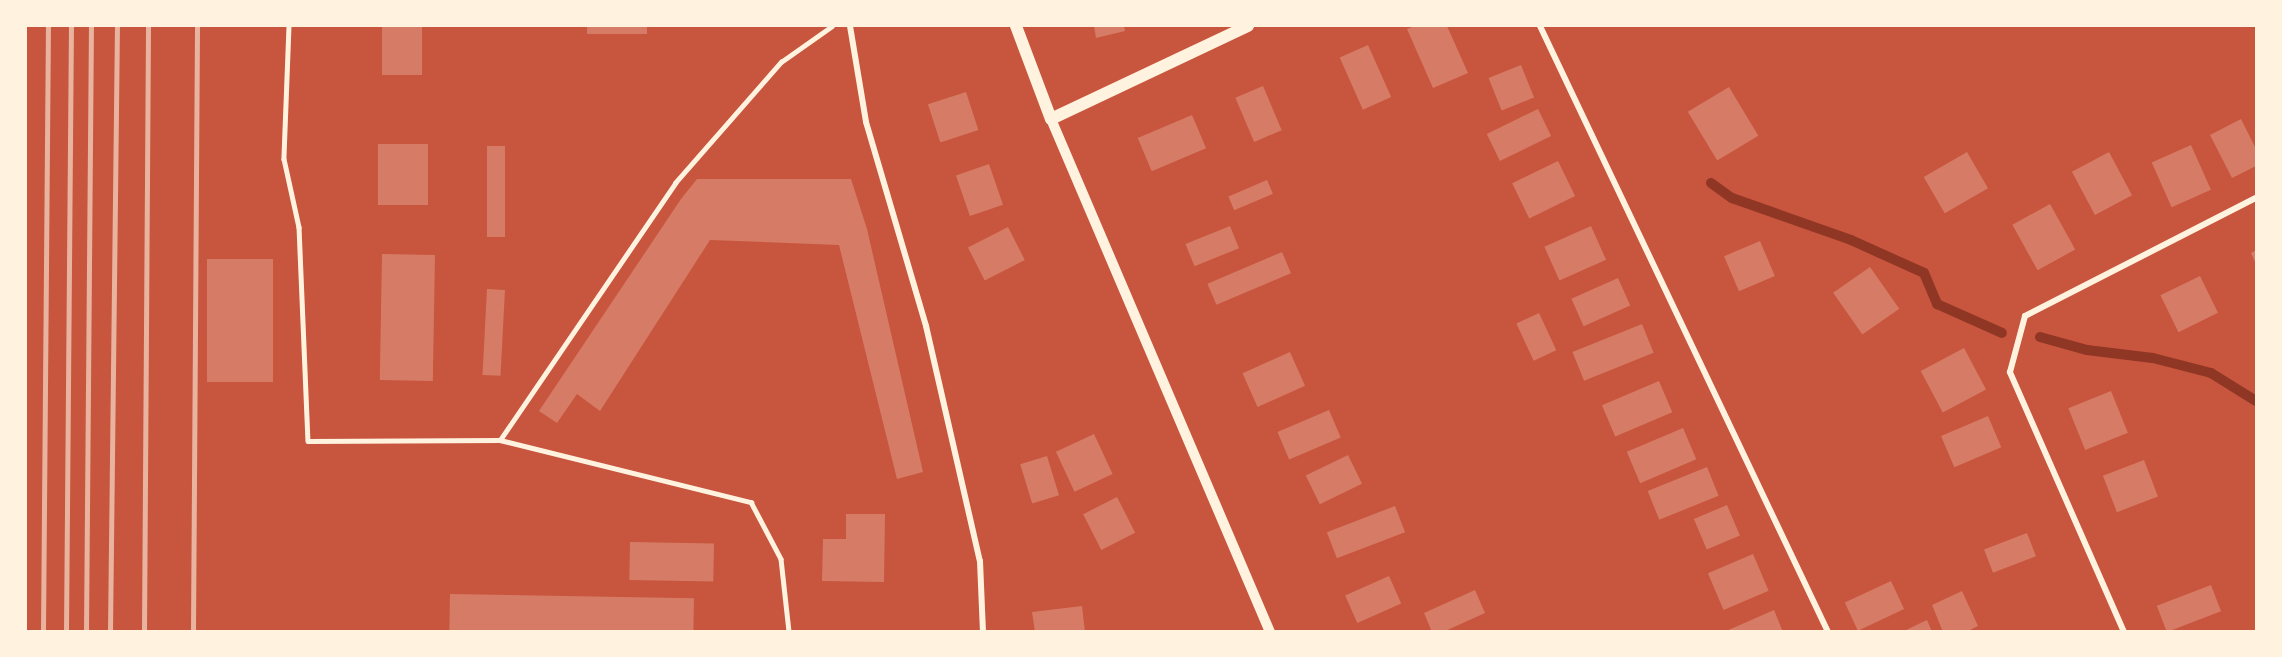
<!DOCTYPE html>
<html>
<head>
<meta charset="utf-8">
<style>
	body { margin:0 }
	#map { position:relative; width:2282px; height:657px; overflow:hidden; background:#c8553d; font-family:Roboto,sans-serif }
	div>[style] { position:absolute }
	[style*='--x'] { left:calc(var(--x)*1px); top:calc(var(--y)*1px); width:calc(var(--w)*1px); rotate:calc(var(--a)*1deg) }
	.stream>* { height:10px; margin:-5px; padding:0 5px; transform-origin:5px; border-radius:5px; background:#8f3625 }
	.building>* { inset:0; background:#d67c66; transform-origin:0 0 }
	.service>* { height:4.5px; margin:-2.25px; padding:0 2.25px; transform-origin:2.25px; border-radius:2.25px; background:#fff3e0 }
	.minor>* { height:6px; margin:-3px; padding:0 3px; transform-origin:3px; border-radius:3px; background:#fff3e0 }
	.tertiary>* { height:10px; margin:-5px; padding:0 5px; transform-origin:5px; border-radius:5px; background:#fff3e0 }
	.secondary>* { height:12px; margin:-6px; padding:0 6px; transform-origin:6px; border-radius:6px; background:#fff3e0 }
	.rail>* { height:4.5px; margin:-2.25px; padding:0 2.25px; transform-origin:2.25px; border-radius:2.25px; background:#e9b49f }
	span { translate:-50% -50%; white-space:nowrap; text-align:center; line-height:1.15; -webkit-text-stroke:6px #fff3e0; paint-order:stroke }
	.frame { position:absolute; inset:0; border:27px solid #fff3e0; pointer-events:none }
</style>
</head>
<body>
<div id="map">
	<div class="stream">
		<div style="--x:1711;--y:183;--w:26;--a:36"></div>
		<div style="--x:1732;--y:198;--w:126;--a:19.4"></div>
		<div style="--x:1851;--y:240;--w:80;--a:24.3"></div>
		<div style="--x:1924;--y:273;--w:34;--a:67"></div>
		<div style="--x:1937;--y:304;--w:71;--a:24"></div>
		<div style="--x:2040;--y:337;--w:49;--a:15.5"></div>
		<div style="--x:2087;--y:350;--w:66;--a:6.9"></div>
		<div style="--x:2153;--y:358;--w:60;--a:14.5"></div>
		<div style="--x:2211;--y:373;--w:53;--a:31.9"></div>
	</div>
	<div class="building">
		<div style="left:382px;top:26px;width:40px;height:49px"></div>
		<div style="left:587px;top:26px;width:60px;height:8px"></div>
		<div style="clip-path:polygon(1094px 26px,1124px 26px,1125px 31px,1096px 38px)"></div>
		<div style="clip-path:polygon(1415px 26px,1447px 26px,1468px 73px,1433px 88px,1407px 29px)"></div>
		<div style="left:1368px;top:45px;width:57px;height:31px;rotate:66deg"></div>
		<div style="left:1521px;top:65px;width:35px;height:35px;rotate:68deg"></div>
		<div style="left:1263px;top:86px;width:48px;height:30px;rotate:67deg"></div>
		<div style="left:1729px;top:87px;width:57px;height:48px;rotate:59deg"></div>
		<div style="left:966px;top:92px;width:40px;height:40px;rotate:72deg"></div>
		<div style="left:1538px;top:109px;width:30px;height:57px;rotate:64deg"></div>
		<div style="left:1192px;top:115px;width:36px;height:59px;rotate:67deg"></div>
		<div style="clip-path:polygon(2241px 119px,2256px 149px,2256px 166px,2232px 178px,2210px 135px)"></div>
		<div style="left:378px;top:144px;width:50px;height:61px"></div>
		<div style="left:2191px;top:145px;width:49px;height:43px;rotate:66deg"></div>
		<div style="left:487px;top:146px;width:18px;height:91px"></div>
		<div style="left:1967px;top:152px;width:42px;height:50px;rotate:60deg"></div>
		<div style="left:2109px;top:152px;width:49px;height:42px;rotate:62deg"></div>
		<div style="left:1558px;top:161px;width:39px;height:51px;rotate:64deg"></div>
		<div style="left:989px;top:164px;width:43px;height:35px;rotate:71deg"></div>
		<div style="clip-path:polygon(697px 179px,851px 179px,867px 229px,923px 472px,897px 479px,839px 245px,710px 240px,600px 411px,577px 394px,557px 423px,539px 411px,681px 199px)"></div>
		<div style="left:1267px;top:180px;width:15px;height:42px;rotate:67deg"></div>
		<div style="left:2050px;top:204px;width:52px;height:43px;rotate:61deg"></div>
		<div style="left:1230px;top:226px;width:24px;height:48px;rotate:68deg"></div>
		<div style="left:1591px;top:226px;width:37px;height:51px;rotate:66deg"></div>
		<div style="left:1008px;top:227px;width:37px;height:45px;rotate:63deg"></div>
		<div style="left:1760px;top:241px;width:38px;height:39px;rotate:67deg"></div>
		<div style="clip-path:polygon(2256px 250px,2256px 264px,2251px 253px)"></div>
		<div style="left:1282px;top:252px;width:23px;height:81px;rotate:67deg"></div>
		<div style="left:382px;top:254px;width:53px;height:126px;rotate:1deg"></div>
		<div style="left:207px;top:259px;width:66px;height:123px"></div>
		<div style="left:1870px;top:267px;width:51px;height:45px;rotate:55deg"></div>
		<div style="left:2200px;top:276px;width:41px;height:44px;rotate:64deg"></div>
		<div style="left:1618px;top:278px;width:30px;height:51px;rotate:66deg"></div>
		<div style="left:487px;top:289px;width:18px;height:86px;rotate:3deg"></div>
		<div style="left:1539px;top:313px;width:41px;height:25px;rotate:65deg"></div>
		<div style="left:1642px;top:324px;width:31px;height:75px;rotate:68deg"></div>
		<div style="left:1964px;top:348px;width:47px;height:49px;rotate:62deg"></div>
		<div style="left:1290px;top:352px;width:37px;height:52px;rotate:66deg"></div>
		<div style="left:1659px;top:381px;width:34px;height:62px;rotate:67deg"></div>
		<div style="left:2111px;top:391px;width:45px;height:46px;rotate:68deg"></div>
		<div style="left:1329px;top:410px;width:30px;height:56px;rotate:67deg"></div>
		<div style="left:1988px;top:416px;width:34px;height:51px;rotate:67deg"></div>
		<div style="left:1683px;top:428px;width:34px;height:61px;rotate:67deg"></div>
		<div style="left:1094px;top:434px;width:44px;height:42px;rotate:65deg"></div>
		<div style="left:1348px;top:455px;width:32px;height:47px;rotate:64deg"></div>
		<div style="left:1047px;top:456px;width:41px;height:28px;rotate:73deg"></div>
		<div style="left:2144px;top:460px;width:39px;height:44px;rotate:69deg"></div>
		<div style="left:1707px;top:467px;width:31px;height:64px;rotate:68deg"></div>
		<div style="left:1117px;top:497px;width:40px;height:38px;rotate:63deg"></div>
		<div style="left:1727px;top:505px;width:33px;height:36px;rotate:67deg"></div>
		<div style="left:1395px;top:506px;width:28px;height:73px;rotate:69deg"></div>
		<div style="clip-path:polygon(846px 514px,885px 514px,884px 582px,822px 581px,823px 539px,846px 539px)"></div>
		<div style="left:2027px;top:533px;width:25px;height:46px;rotate:69deg"></div>
		<div style="left:630px;top:542px;width:84px;height:38px;rotate:1deg"></div>
		<div style="left:1753px;top:554px;width:40px;height:49px;rotate:67deg"></div>
		<div style="left:1389px;top:576px;width:30px;height:48px;rotate:66deg"></div>
		<div style="left:1891px;top:581px;width:31px;height:51px;rotate:65deg"></div>
		<div style="left:2211px;top:585px;width:28px;height:58px;rotate:69deg"></div>
		<div style="clip-path:polygon(1475px 590px,1485px 613px,1443px 632px,1432px 632px,1424px 613px)"></div>
		<div style="clip-path:polygon(1962px 591px,1978px 626px,1966px 632px,1943px 632px,1932px 605px)"></div>
		<div style="left:450px;top:594px;width:244px;height:38px;rotate:1deg"></div>
		<div style="clip-path:polygon(1082px 606px,1085px 632px,1035px 632px,1032px 612px)"></div>
		<div style="clip-path:polygon(1774px 610px,1783px 632px,1724px 632px)"></div>
		<div style="clip-path:polygon(1927px 620px,1932px 632px,1902px 632px)"></div>
	</div>
	<div class="service">
		<div style="--x:289;--y:26;--w:133;--a:92.2"></div>
		<div style="--x:284;--y:159;--w:70;--a:77.6"></div>
		<div style="--x:299;--y:227;--w:214;--a:87.6"></div>
		<div style="--x:308;--y:441;--w:192;--a:-0.3"></div>
		<div style="--x:500;--y:440;--w:311;--a:-55.7"></div>
		<div style="--x:675;--y:183;--w:161;--a:-48.8"></div>
		<div style="--x:781;--y:62;--w:62;--a:-35.2"></div>
		<div style="--x:500;--y:440;--w:259;--a:13.9"></div>
		<div style="--x:751;--y:502;--w:64;--a:62.2"></div>
		<div style="--x:781;--y:559;--w:73;--a:83.7"></div>
	</div>
	<div class="minor">
		<div style="--x:850;--y:26;--w:97;--a:80.5"></div>
		<div style="--x:866;--y:122;--w:213;--a:73.6"></div>
		<div style="--x:926;--y:326;--w:241;--a:77.1"></div>
		<div style="--x:980;--y:561;--w:71;--a:87.6"></div>
		<div style="--x:1540;--y:26;--w:671;--a:64.58"></div>
		<div style="--x:2124;--y:632;--w:284;--a:-113.7"></div>
		<div style="--x:2010;--y:372;--w:58;--a:-75"></div>
		<div style="--x:2025;--y:316;--w:259;--a:-27.1"></div>
	</div>
	<div class="tertiary">
		<div style="--x:1051;--y:119;--w:558;--a:66.88"></div>
	</div>
	<div class="secondary">
		<div style="--x:1016;--y:26;--w:99;--a:69.4"></div>
		<div style="--x:1051;--y:119;--w:218;--a:-25.3"></div>
	</div>
	<div class="rail">
		<div style="--x:43;--y:632;--w:606;--a:-89.53"></div>
		<div style="--x:66;--y:632;--w:606;--a:-89.53"></div>
		<div style="--x:86;--y:632;--w:606;--a:-89.53"></div>
		<div style="--x:110;--y:632;--w:606;--a:-89.34"></div>
		<div style="--x:144;--y:632;--w:606;--a:-89.62"></div>
		<div style="--x:193;--y:632;--w:606;--a:-89.62"></div>
	</div>
	<div class="frame"></div>
</div>
</body>
</html>
